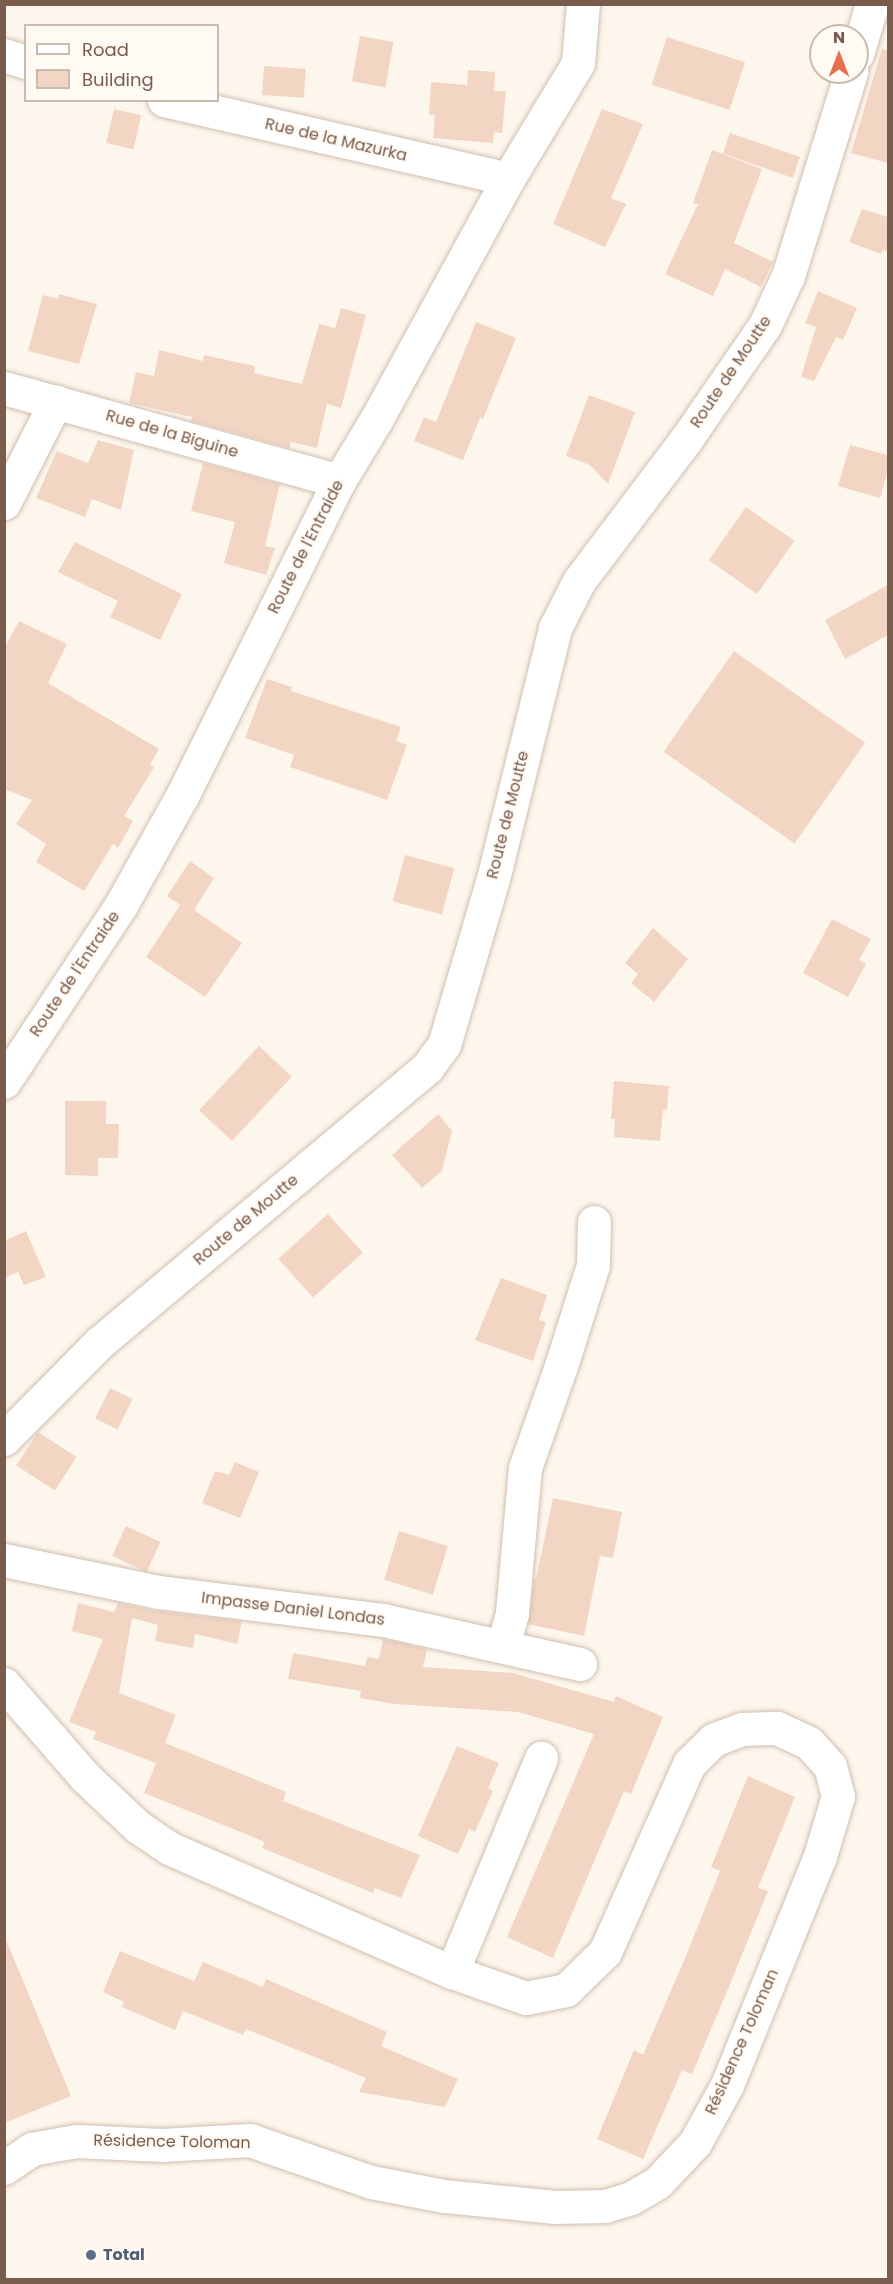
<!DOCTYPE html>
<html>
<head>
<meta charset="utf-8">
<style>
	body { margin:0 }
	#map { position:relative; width:893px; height:2284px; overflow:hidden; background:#fdf6ec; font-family:Poppins,sans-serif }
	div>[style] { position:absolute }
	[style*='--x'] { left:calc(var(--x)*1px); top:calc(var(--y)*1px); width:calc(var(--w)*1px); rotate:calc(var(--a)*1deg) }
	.building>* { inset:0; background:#f3d5c3; transform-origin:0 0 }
	.roads { filter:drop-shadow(0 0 2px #d1beb0) drop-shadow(0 0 2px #d1beb0) }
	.minor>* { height:33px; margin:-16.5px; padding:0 16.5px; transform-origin:16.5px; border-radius:16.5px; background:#fff }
	.tertiary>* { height:33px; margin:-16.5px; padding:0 16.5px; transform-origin:16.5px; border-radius:16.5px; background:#fff }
	.secondary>* { height:33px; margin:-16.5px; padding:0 16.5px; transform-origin:16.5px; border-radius:16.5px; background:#fff }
	.dots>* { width:16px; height:16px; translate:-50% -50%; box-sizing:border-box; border:3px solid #fffaf3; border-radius:50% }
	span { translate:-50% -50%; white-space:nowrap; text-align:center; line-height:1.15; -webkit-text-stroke:4.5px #fffaf3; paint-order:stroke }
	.street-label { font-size:16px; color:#7a5c4d }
	.service-label { font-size:16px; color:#4e5e75; font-weight:700 }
	.left { translate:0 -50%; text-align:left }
	.frame { position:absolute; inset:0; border:6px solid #7a5c4d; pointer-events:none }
	.legend { position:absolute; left:24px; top:24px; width:195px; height:78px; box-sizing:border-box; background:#fffaf3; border:2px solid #cabbb1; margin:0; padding:8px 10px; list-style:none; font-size:18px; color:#7a5c4d }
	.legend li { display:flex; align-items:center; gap:12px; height:30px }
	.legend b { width:30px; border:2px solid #cabbb1 }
	.north { position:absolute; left:809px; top:24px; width:60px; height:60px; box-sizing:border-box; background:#fffaf3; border:2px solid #cabbb1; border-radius:50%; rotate:0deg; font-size:16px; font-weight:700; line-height:24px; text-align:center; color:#7a5c4d }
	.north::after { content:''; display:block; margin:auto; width:21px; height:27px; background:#e76f51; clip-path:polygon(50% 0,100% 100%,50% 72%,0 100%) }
</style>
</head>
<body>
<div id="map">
	<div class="building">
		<div style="left:360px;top:36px;width:34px;height:46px;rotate:10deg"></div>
		<div style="left:667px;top:37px;width:82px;height:50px;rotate:18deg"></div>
		<div style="clip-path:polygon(882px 49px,888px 50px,888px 163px,851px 153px)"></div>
		<div style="left:264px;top:66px;width:42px;height:29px;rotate:4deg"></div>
		<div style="clip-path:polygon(468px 70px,495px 72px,494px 91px,506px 91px,502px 133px,494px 132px,493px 143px,433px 138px,435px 115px,429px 115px,431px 82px,467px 85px)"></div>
		<div style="left:114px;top:109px;width:28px;height:35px;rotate:13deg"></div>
		<div style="clip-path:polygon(602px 109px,643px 124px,611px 198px,626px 204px,605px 247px,553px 224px)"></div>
		<div style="left:730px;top:133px;width:74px;height:22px;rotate:19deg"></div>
		<div style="clip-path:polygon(712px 150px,762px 169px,734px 243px,773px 262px,761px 287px,725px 269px,713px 296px,665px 274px,698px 204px,693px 203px)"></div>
		<div style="clip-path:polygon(862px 209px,888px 217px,888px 252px,883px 250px,881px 254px,849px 242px)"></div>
		<div style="clip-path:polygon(818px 291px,857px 308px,843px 340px,836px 337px,814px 381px,801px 377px,816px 327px,805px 323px)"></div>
		<div style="clip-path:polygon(59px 294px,97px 304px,79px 364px,28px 351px,43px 295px,58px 299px)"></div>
		<div style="clip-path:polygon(341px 308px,366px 315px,341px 408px,327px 404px,317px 448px,291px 442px,289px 448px,191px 421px,192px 417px,129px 403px,136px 372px,154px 376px,159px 350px,203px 361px,204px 355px,255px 366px,254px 373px,302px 384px,319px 324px,335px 328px)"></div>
		<div style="clip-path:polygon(476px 322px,516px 338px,483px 419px,480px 418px,463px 460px,414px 441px,424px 417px,436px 422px)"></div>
		<div style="clip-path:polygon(589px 395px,635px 412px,608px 484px,590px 465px,566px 456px)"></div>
		<div style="clip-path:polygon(98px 440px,134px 450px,121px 510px,92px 499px,85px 517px,36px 498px,57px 451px,88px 463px)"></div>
		<div style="clip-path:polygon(850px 445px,888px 455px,888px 470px,880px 498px,838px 486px)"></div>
		<div style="clip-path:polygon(203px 463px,280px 484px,265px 546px,275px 548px,266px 575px,224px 563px,235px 522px,191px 511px)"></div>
		<div style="left:746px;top:507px;width:59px;height:65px;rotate:35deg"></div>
		<div style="clip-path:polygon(75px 542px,182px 594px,160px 640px,110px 617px,118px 601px,58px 572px)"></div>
		<div style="clip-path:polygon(888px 585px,888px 635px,845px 659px,825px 620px)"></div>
		<div style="clip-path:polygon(19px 621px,67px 644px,48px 683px,159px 749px,150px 765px,154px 767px,124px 816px,133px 821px,118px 848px,113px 844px,84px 891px,36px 862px,46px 844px,16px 824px,32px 800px,4px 789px,4px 649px)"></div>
		<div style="left:734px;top:651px;width:160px;height:123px;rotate:35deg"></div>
		<div style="clip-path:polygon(267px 679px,292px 687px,291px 691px,401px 727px,396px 741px,407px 745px,387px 800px,290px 767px,294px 755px,245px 738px)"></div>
		<div style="left:405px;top:855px;width:51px;height:48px;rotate:15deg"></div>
		<div style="clip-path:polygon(190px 861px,214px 878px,194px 910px,242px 943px,205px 997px,146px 957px,180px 905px,167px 896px)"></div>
		<div style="clip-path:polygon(832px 919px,871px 939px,859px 960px,866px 964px,848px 997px,803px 973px)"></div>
		<div style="clip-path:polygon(653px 928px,688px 959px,654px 1002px,631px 983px,638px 974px,625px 963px)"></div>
		<div style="left:259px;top:1046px;width:45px;height:88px;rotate:43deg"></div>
		<div style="clip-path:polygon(614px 1081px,669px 1086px,667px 1109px,663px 1110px,660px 1141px,614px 1137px,615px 1119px,611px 1119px)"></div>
		<div style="clip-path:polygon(65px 1101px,106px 1101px,106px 1124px,119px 1124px,118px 1158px,98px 1158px,98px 1176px,65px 1175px)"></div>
		<div style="clip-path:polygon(438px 1114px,452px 1131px,442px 1171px,422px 1188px,392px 1155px)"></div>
		<div style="left:328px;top:1214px;width:52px;height:67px;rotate:48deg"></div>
		<div style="clip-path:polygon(26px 1231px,46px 1277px,24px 1285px,18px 1272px,4px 1278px,4px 1241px)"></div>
		<div style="clip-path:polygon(501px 1278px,547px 1295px,539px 1320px,546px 1322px,533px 1361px,475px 1340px)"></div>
		<div style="left:110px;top:1388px;width:25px;height:34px;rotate:26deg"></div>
		<div style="left:38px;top:1432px;width:46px;height:40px;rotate:33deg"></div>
		<div style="clip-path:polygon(235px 1462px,259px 1472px,240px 1518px,202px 1503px,215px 1471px,229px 1475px)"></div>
		<div style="clip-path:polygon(553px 1498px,622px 1512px,613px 1558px,600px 1556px,584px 1636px,528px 1624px,534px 1579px,536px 1579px)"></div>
		<div style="left:126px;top:1526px;width:38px;height:33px;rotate:25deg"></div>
		<div style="left:399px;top:1531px;width:51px;height:51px;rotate:17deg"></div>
		<div style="clip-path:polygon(78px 1603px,114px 1612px,118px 1603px,156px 1611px,242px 1621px,237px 1644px,195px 1634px,193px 1648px,155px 1641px,158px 1625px,132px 1618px,119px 1693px,176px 1715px,165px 1743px,286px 1792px,283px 1801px,420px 1855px,401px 1898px,375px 1888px,373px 1893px,262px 1848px,265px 1842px,144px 1793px,156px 1763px,93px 1739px,96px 1732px,69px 1722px,103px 1639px,72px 1631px)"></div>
		<div style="clip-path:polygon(383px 1639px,427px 1649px,423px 1667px,513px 1673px,614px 1702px,616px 1696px,663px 1717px,631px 1794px,624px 1791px,553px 1958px,507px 1937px,594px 1734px,518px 1712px,394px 1704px,360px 1698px,361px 1691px,288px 1679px,293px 1653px,365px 1666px,367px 1657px,379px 1659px)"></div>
		<div style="clip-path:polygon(457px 1746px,499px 1763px,488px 1788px,493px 1791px,475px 1832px,469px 1829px,458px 1854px,418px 1836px)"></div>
		<div style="clip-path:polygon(748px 1776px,795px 1797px,758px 1888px,768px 1891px,728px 1989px,692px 2074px,682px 2070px,643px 2159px,597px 2139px,634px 2050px,643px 2055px,686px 1956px,720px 1871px,711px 1867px)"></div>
		<div style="clip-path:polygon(4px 1935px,71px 2096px,4px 2123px)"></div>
		<div style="clip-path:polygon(120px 1951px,194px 1981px,203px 1962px,263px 1987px,266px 1979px,387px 2032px,381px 2046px,458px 2079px,445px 2107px,359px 2092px,366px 2078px,246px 2029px,243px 2035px,183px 2011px,175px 2030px,122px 2007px,124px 2002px,103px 1992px)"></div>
	</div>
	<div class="roads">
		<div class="minor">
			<div style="--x:4;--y:55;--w:23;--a:18"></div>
			<div style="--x:164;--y:100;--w:353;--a:12.9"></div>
			<div style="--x:4;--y:388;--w:348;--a:15.5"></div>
			<div style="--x:4;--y:503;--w:114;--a:-63"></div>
			<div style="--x:4;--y:1560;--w:157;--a:11.7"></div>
			<div style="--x:158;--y:1592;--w:227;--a:7.1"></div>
			<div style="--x:383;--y:1620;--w:202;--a:12.6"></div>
			<div style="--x:503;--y:1645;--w:33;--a:-74"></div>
			<div style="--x:512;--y:1613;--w:146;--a:-84.9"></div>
			<div style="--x:525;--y:1468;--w:108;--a:-70.6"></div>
			<div style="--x:561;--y:1366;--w:106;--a:-72.4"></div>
			<div style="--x:593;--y:1265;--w:43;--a:-88.7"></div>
			<div style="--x:4;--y:1684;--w:123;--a:48.9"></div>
			<div style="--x:85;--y:1777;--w:73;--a:43.3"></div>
			<div style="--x:138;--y:1827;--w:37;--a:34"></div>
			<div style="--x:169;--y:1848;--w:309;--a:23.7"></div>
			<div style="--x:452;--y:1972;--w:78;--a:19.4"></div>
			<div style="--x:526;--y:1998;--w:41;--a:-11.3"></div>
			<div style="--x:566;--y:1990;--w:54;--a:-44.3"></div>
			<div style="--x:605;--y:1952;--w:206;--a:-65.9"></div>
			<div style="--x:689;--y:1764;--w:34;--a:-45"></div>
			<div style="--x:713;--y:1740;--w:31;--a:-21"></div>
			<div style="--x:742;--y:1729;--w:35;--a:-2"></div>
			<div style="--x:777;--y:1728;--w:35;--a:25"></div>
			<div style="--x:809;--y:1743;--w:31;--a:48"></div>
			<div style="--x:830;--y:1766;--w:31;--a:75"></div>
			<div style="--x:838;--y:1796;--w:63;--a:106.7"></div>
			<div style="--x:820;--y:1856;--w:247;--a:112.1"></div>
			<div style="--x:727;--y:2085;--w:66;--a:118.9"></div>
			<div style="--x:695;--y:2143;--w:55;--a:133.5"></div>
			<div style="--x:657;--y:2183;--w:30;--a:150"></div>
			<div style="--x:631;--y:2198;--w:28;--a:163"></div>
			<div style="--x:604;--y:2206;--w:49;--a:178.8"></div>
			<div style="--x:555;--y:2207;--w:112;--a:-174.3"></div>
			<div style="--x:444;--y:2196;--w:74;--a:-169.1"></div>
			<div style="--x:371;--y:2182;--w:128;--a:-160.9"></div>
			<div style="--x:250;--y:2140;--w:89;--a:176.8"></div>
			<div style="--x:161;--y:2145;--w:85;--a:-177.3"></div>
			<div style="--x:76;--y:2141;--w:45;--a:169.7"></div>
			<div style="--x:32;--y:2149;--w:34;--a:146"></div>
			<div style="--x:452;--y:1972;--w:232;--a:-67.4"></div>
		</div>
		<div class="tertiary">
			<div style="--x:4;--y:1082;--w:212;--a:-56.5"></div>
			<div style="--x:121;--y:905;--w:125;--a:-60.8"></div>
			<div style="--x:182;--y:796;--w:352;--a:-63.5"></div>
			<div style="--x:339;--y:481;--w:71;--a:-58.8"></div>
			<div style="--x:376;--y:420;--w:275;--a:-61.3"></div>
			<div style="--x:508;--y:179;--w:135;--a:-58.9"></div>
			<div style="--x:578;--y:63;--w:59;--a:-85.2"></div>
		</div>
		<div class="secondary">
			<div style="--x:857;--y:54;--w:52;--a:-73.3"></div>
			<div style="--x:4;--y:1439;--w:135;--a:-45.3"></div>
			<div style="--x:99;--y:1343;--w:428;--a:-40"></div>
			<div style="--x:427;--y:1068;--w:29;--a:-54"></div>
			<div style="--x:444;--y:1045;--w:173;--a:-73.6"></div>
			<div style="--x:493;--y:879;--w:259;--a:-76.1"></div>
			<div style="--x:555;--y:628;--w:53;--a:-62.9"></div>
			<div style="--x:579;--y:581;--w:176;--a:-52.9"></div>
			<div style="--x:685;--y:441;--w:141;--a:-55.4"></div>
			<div style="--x:765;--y:325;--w:54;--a:-64.9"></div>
			<div style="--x:788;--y:276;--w:214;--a:-72.8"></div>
		</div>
	</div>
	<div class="dots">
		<div style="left:91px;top:2255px;background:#5c6f8a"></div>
	</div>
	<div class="street-label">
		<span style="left:336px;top:140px;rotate:13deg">Rue de la Mazurka</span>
		<span style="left:731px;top:372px;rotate:-56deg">Route de Moutte</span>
		<span style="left:172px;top:434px;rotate:16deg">Rue de la Biguine</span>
		<span style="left:306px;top:547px;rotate:-63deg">Route de l'Entraide</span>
		<span style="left:508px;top:815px;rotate:-76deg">Route de Moutte</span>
		<span style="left:75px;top:974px;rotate:-56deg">Route de l'Entraide</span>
		<span style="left:246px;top:1220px;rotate:-40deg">Route de Moutte</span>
		<span style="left:293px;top:1609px;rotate:7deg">Impasse Daniel Londas</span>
		<span style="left:742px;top:2042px;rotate:-66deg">Résidence Toloman</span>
		<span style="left:172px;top:2142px;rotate:1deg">Résidence Toloman</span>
	</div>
	<div class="service-label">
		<span class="left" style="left:103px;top:2255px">Total</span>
	</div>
	<div class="frame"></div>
	<ul class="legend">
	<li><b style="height:8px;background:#fff"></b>Road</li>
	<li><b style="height:16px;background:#f3d5c3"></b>Building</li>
	</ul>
	<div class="north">N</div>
</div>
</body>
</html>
